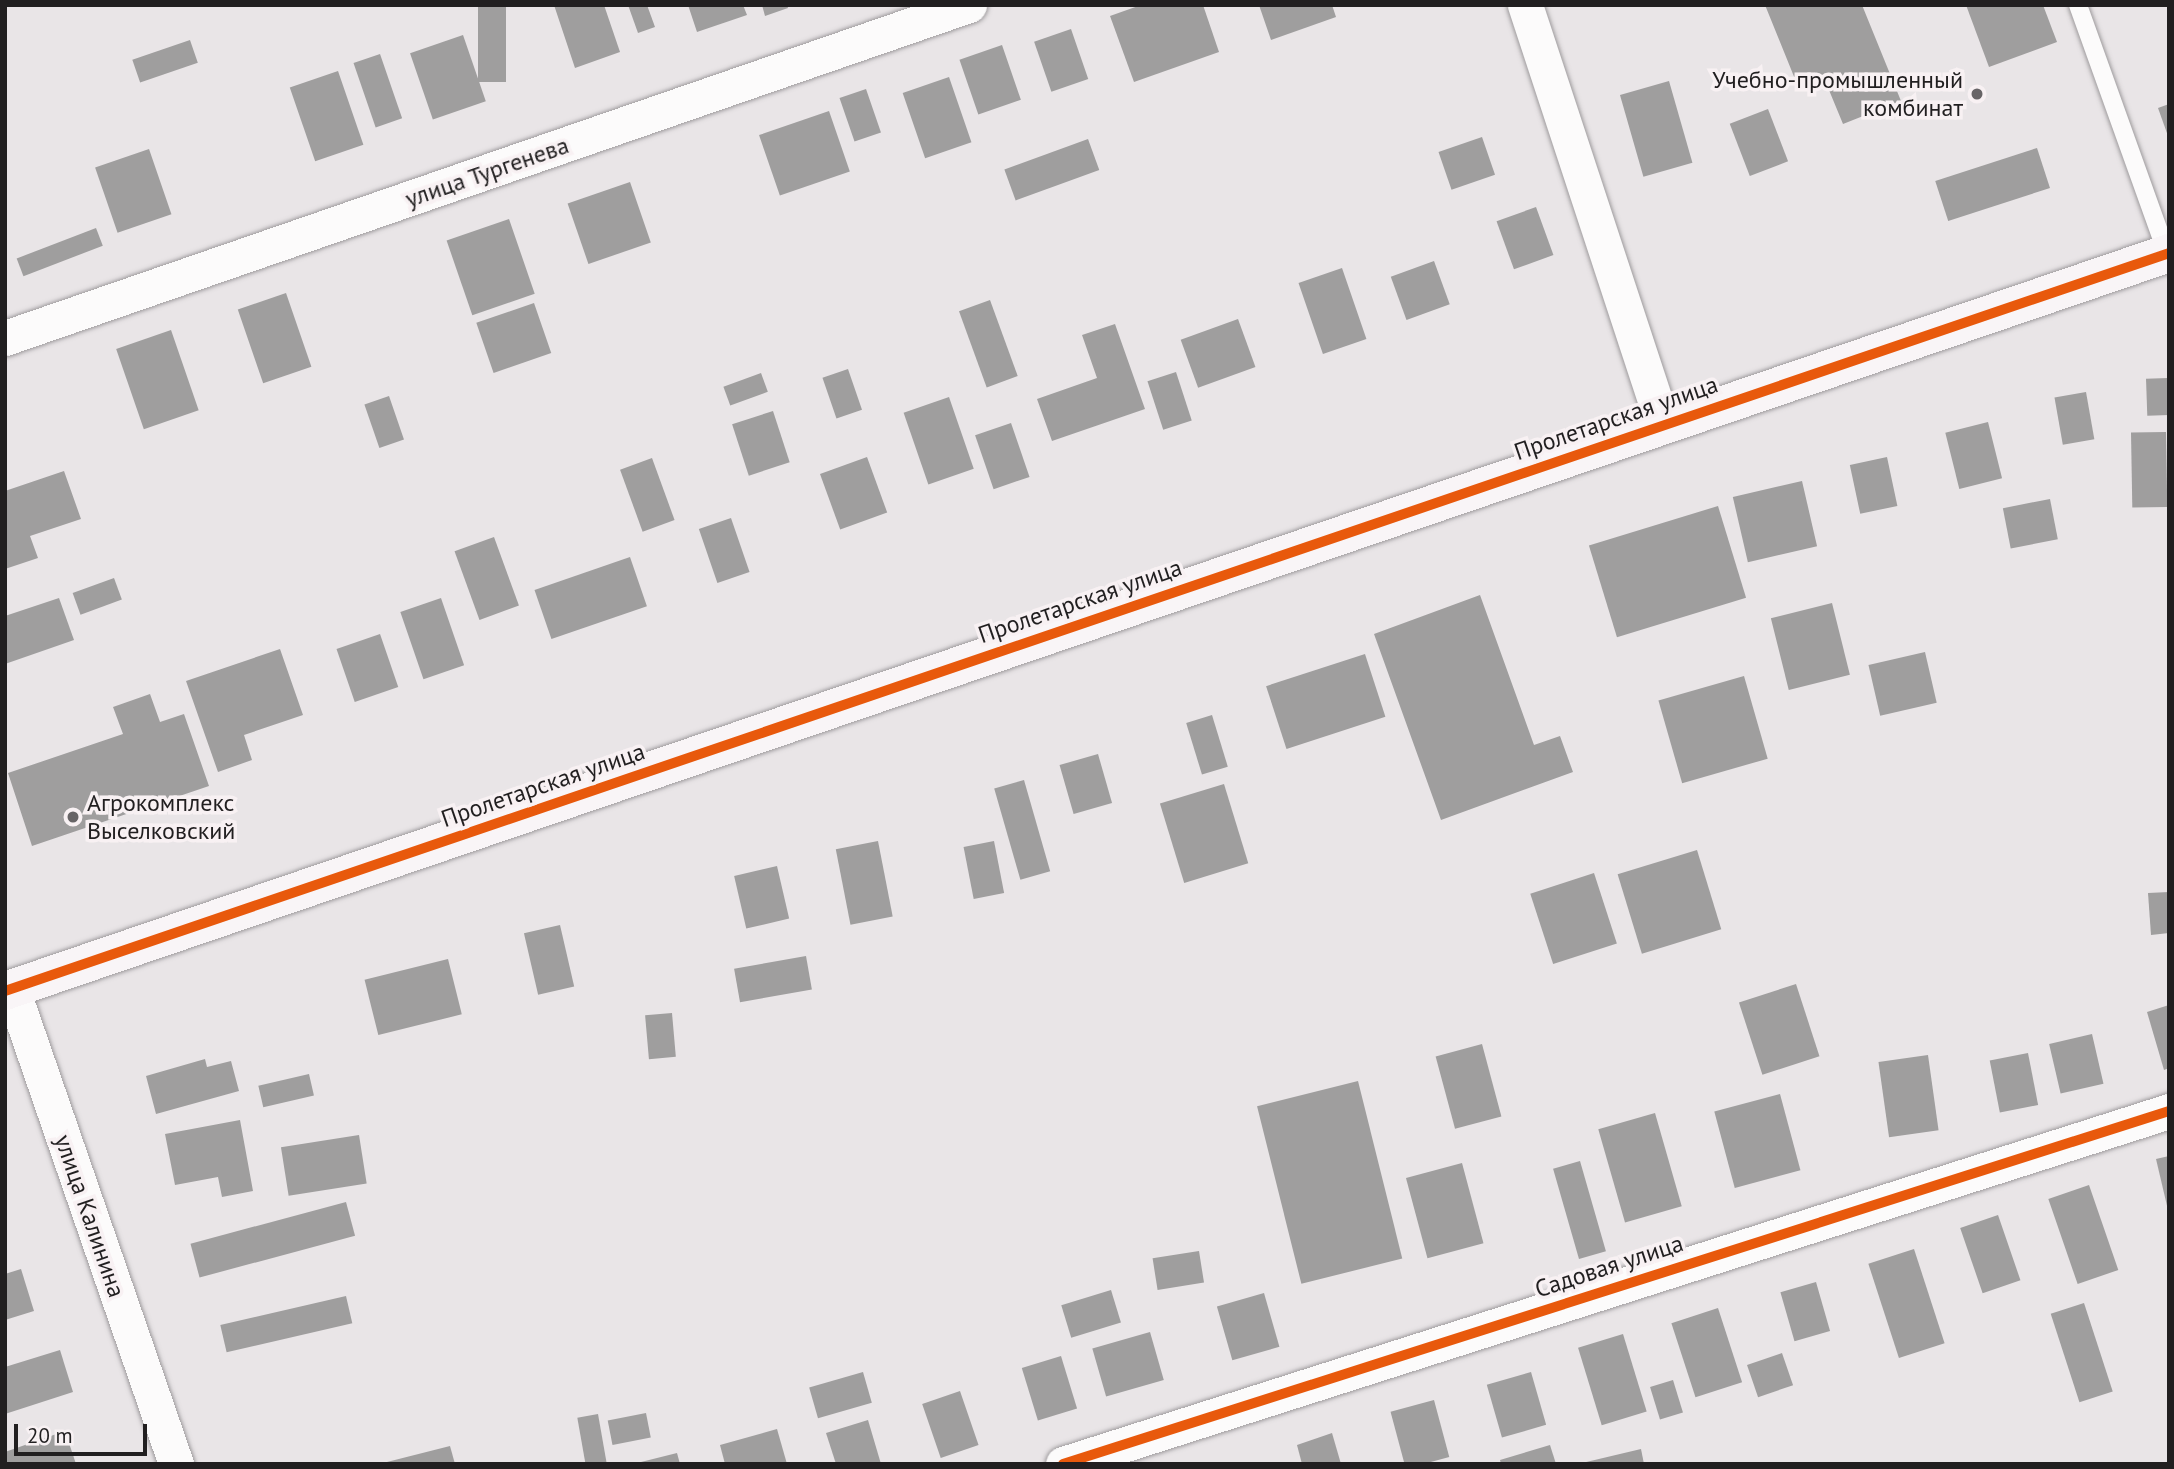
<!DOCTYPE html>
<html>
<head>
<meta charset="utf-8">
<style>
	body { margin:0 }
	#map { position:relative; width:2174px; height:1469px; overflow:hidden; background:#e9e5e7; font-family:"PT Sans",sans-serif }
	div>[style] { position:absolute }
	[style*='--x'] { left:calc(var(--x)*1px); top:calc(var(--y)*1px); width:calc(var(--w)*1px); rotate:calc(var(--a)*1deg) }
	.building>* { inset:0; background:#9f9e9e; transform-origin:0 0 }
	.roads { filter:drop-shadow(0 0 2px #9e9b9d) drop-shadow(0 0 2px #9e9b9d) }
	.lane>* { height:18px; margin:-9px; padding:0 9px; transform-origin:9px; border-radius:9px; background:#fcfbfb }
	.street>* { height:35px; margin:-17.5px; padding:0 17.5px; transform-origin:17.5px; border-radius:17.5px; background:#fcfbfb }
	.secondary>* { height:38px; margin:-19px; padding:0 19px; transform-origin:19px; border-radius:19px; background:#f9f5f7 }
	.cycleway>* { height:10px; margin:-5px; padding:0 5px; transform-origin:5px; border-radius:5px; background:#e8590c }
	.dots>* { width:19px; height:19px; translate:-50% -50%; box-sizing:border-box; border:4px solid #f8f1f3; border-radius:50% }
	span { translate:-50% -50%; white-space:nowrap; text-align:center; line-height:1.15; -webkit-text-stroke:7px #f8f1f3; paint-order:stroke }
	.poi-label { font-size:24px; color:#211f20 }
	.right { translate:-100% -50%; text-align:right }
	.left { translate:0 -50%; text-align:left }
	.street-label { font-size:24px; color:#211f20 }
	.frame { position:absolute; inset:0; border:7px solid #211f20; pointer-events:none }
	.scale { position:absolute; left:14px; top:1424px; width:133px; height:32px; box-sizing:border-box; border:4px solid #211f20; border-top:0; padding-left:9px; font-size:21px; line-height:24px; white-space:nowrap; color:#211f20; -webkit-text-stroke:5px #f8f1f3; paint-order:stroke }
</style>
</head>
<body>
<div id="map">
	<div class="building">
		<div style="left:478px;top:5px;width:28px;height:77px"></div>
		<div style="clip-path:polygon(554px 5px,604px 5px,620px 52px,575px 68px)"></div>
		<div style="clip-path:polygon(628px 5px,647px 5px,655px 27px,638px 33px)"></div>
		<div style="clip-path:polygon(688px 5px,743px 5px,747px 15px,697px 32px)"></div>
		<div style="clip-path:polygon(762px 5px,787px 5px,788px 8px,765px 16px)"></div>
		<div style="clip-path:polygon(1141px 5px,1203px 5px,1219px 52px,1134px 82px,1110px 16px)"></div>
		<div style="clip-path:polygon(1259px 5px,1332px 5px,1336px 17px,1271px 40px)"></div>
		<div style="clip-path:polygon(1765px 5px,1862px 5px,1901px 101px,1843px 124px,1824px 78px,1799px 89px)"></div>
		<div style="clip-path:polygon(1966px 5px,2043px 5px,2057px 42px,1989px 67px)"></div>
		<div style="left:1071px;top:29px;width:53px;height:39px;rotate:71deg"></div>
		<div style="left:463px;top:35px;width:70px;height:56px;rotate:71deg"></div>
		<div style="left:190px;top:40px;width:24px;height:61px;rotate:71deg"></div>
		<div style="left:1002px;top:45px;width:58px;height:45px;rotate:71deg"></div>
		<div style="left:380px;top:54px;width:68px;height:28px;rotate:71deg"></div>
		<div style="left:338px;top:71px;width:78px;height:51px;rotate:71deg"></div>
		<div style="left:949px;top:77px;width:69px;height:49px;rotate:71deg"></div>
		<div style="left:1669px;top:81px;width:85px;height:51px;rotate:74deg"></div>
		<div style="left:866px;top:89px;width:46px;height:28px;rotate:71deg"></div>
		<div style="clip-path:polygon(2169px 104px,2169px 136px,2168px 136px,2158px 108px)"></div>
		<div style="left:1768px;top:109px;width:56px;height:41px;rotate:69deg"></div>
		<div style="left:829px;top:111px;width:64px;height:74px;rotate:71deg"></div>
		<div style="left:1482px;top:137px;width:40px;height:46px;rotate:71deg"></div>
		<div style="left:1088px;top:139px;width:33px;height:89px;rotate:70deg"></div>
		<div style="left:2037px;top:148px;width:42px;height:107px;rotate:72deg"></div>
		<div style="left:149px;top:149px;width:69px;height:57px;rotate:71deg"></div>
		<div style="left:630px;top:182px;width:64px;height:66px;rotate:71deg"></div>
		<div style="left:1536px;top:207px;width:51px;height:42px;rotate:70deg"></div>
		<div style="left:509px;top:219px;width:79px;height:66px;rotate:71deg"></div>
		<div style="left:96px;top:228px;width:19px;height:85px;rotate:69deg"></div>
		<div style="left:1434px;top:261px;width:46px;height:46px;rotate:70deg"></div>
		<div style="left:1342px;top:268px;width:75px;height:46px;rotate:71deg"></div>
		<div style="left:286px;top:293px;width:78px;height:51px;rotate:71deg"></div>
		<div style="left:990px;top:300px;width:81px;height:33px;rotate:70deg"></div>
		<div style="left:534px;top:303px;width:53px;height:61px;rotate:71deg"></div>
		<div style="left:1238px;top:319px;width:51px;height:61px;rotate:70deg"></div>
		<div style="clip-path:polygon(1115px 324px,1145px 409px,1052px 441px,1037px 399px,1097px 378px,1082px 335px)"></div>
		<div style="left:171px;top:330px;width:85px;height:58px;rotate:71deg"></div>
		<div style="left:848px;top:369px;width:43px;height:27px;rotate:71deg"></div>
		<div style="left:1176px;top:372px;width:51px;height:30px;rotate:72deg"></div>
		<div style="left:761px;top:373px;width:20px;height:40px;rotate:70deg"></div>
		<div style="left:2168px;top:378px;width:37px;height:22px;rotate:88deg"></div>
		<div style="left:2086px;top:392px;width:48px;height:32px;rotate:80deg"></div>
		<div style="left:389px;top:396px;width:46px;height:26px;rotate:71deg"></div>
		<div style="left:949px;top:397px;width:76px;height:48px;rotate:71deg"></div>
		<div style="left:773px;top:411px;width:54px;height:43px;rotate:72deg"></div>
		<div style="left:1988px;top:422px;width:58px;height:44px;rotate:76deg"></div>
		<div style="left:1011px;top:423px;width:57px;height:38px;rotate:71deg"></div>
		<div style="left:2166px;top:432px;width:75px;height:35px;rotate:89deg"></div>
		<div style="left:867px;top:457px;width:59px;height:50px;rotate:70deg"></div>
		<div style="left:1887px;top:457px;width:50px;height:38px;rotate:78deg"></div>
		<div style="left:652px;top:458px;width:66px;height:34px;rotate:70deg"></div>
		<div style="clip-path:polygon(64px 471px,81px 519px,30px 536px,38px 558px,5px 569px,5px 491px)"></div>
		<div style="left:1802px;top:481px;width:67px;height:71px;rotate:77deg"></div>
		<div style="left:2050px;top:499px;width:41px;height:48px;rotate:79deg"></div>
		<div style="left:1718px;top:506px;width:96px;height:135px;rotate:73deg"></div>
		<div style="left:731px;top:518px;width:57px;height:34px;rotate:71deg"></div>
		<div style="left:494px;top:537px;width:73px;height:42px;rotate:70deg"></div>
		<div style="left:630px;top:557px;width:52px;height:101px;rotate:71deg"></div>
		<div style="left:114px;top:578px;width:23px;height:44px;rotate:70deg"></div>
		<div style="clip-path:polygon(1480px 595px,1534px 745px,1560px 736px,1573px 772px,1441px 820px,1374px 634px)"></div>
		<div style="clip-path:polygon(59px 598px,74px 640px,5px 664px,5px 616px)"></div>
		<div style="left:441px;top:598px;width:71px;height:43px;rotate:71deg"></div>
		<div style="left:1832px;top:603px;width:74px;height:63px;rotate:76deg"></div>
		<div style="left:380px;top:634px;width:56px;height:46px;rotate:71deg"></div>
		<div style="clip-path:polygon(280px 649px,303px 715px,244px 735px,252px 760px,218px 772px,186px 681px)"></div>
		<div style="left:1925px;top:652px;width:52px;height:58px;rotate:77deg"></div>
		<div style="left:1365px;top:654px;width:66px;height:104px;rotate:72deg"></div>
		<div style="left:1744px;top:676px;width:86px;height:89px;rotate:74deg"></div>
		<div style="clip-path:polygon(150px 694px,160px 722px,184px 714px,209px 786px,32px 846px,8px 773px,123px 734px,113px 707px)"></div>
		<div style="left:1212px;top:715px;width:54px;height:27px;rotate:73deg"></div>
		<div style="left:1098px;top:754px;width:51px;height:40px;rotate:74deg"></div>
		<div style="left:1024px;top:780px;width:95px;height:31px;rotate:74deg"></div>
		<div style="left:1224px;top:784px;width:83px;height:67px;rotate:73deg"></div>
		<div style="left:878px;top:841px;width:77px;height:43px;rotate:79deg"></div>
		<div style="left:994px;top:841px;width:53px;height:31px;rotate:79deg"></div>
		<div style="left:1697px;top:850px;width:83px;height:83px;rotate:73deg"></div>
		<div style="left:777px;top:866px;width:54px;height:44px;rotate:77deg"></div>
		<div style="left:1594px;top:873px;width:74px;height:67px;rotate:72deg"></div>
		<div style="clip-path:polygon(2169px 892px,2169px 933px,2151px 935px,2148px 893px)"></div>
		<div style="left:560px;top:925px;width:63px;height:37px;rotate:77deg"></div>
		<div style="left:806px;top:956px;width:34px;height:73px;rotate:80deg"></div>
		<div style="left:448px;top:959px;width:57px;height:86px;rotate:76deg"></div>
		<div style="left:1796px;top:984px;width:76px;height:60px;rotate:72deg"></div>
		<div style="clip-path:polygon(2169px 1005px,2169px 1068px,2164px 1070px,2147px 1012px)"></div>
		<div style="left:672px;top:1013px;width:44px;height:27px;rotate:85deg"></div>
		<div style="left:2092px;top:1034px;width:51px;height:44px;rotate:77deg"></div>
		<div style="left:1482px;top:1044px;width:75px;height:48px;rotate:75deg"></div>
		<div style="left:2028px;top:1053px;width:53px;height:39px;rotate:79deg"></div>
		<div style="left:1928px;top:1055px;width:76px;height:50px;rotate:82deg"></div>
		<div style="clip-path:polygon(205px 1059px,207px 1067px,231px 1061px,239px 1091px,156px 1114px,146px 1076px)"></div>
		<div style="left:309px;top:1074px;width:22px;height:52px;rotate:77deg"></div>
		<div style="left:1358px;top:1081px;width:183px;height:104px;rotate:76deg"></div>
		<div style="left:1780px;top:1094px;width:79px;height:68px;rotate:75deg"></div>
		<div style="left:1655px;top:1113px;width:97px;height:59px;rotate:74deg"></div>
		<div style="clip-path:polygon(240px 1120px,253px 1191px,222px 1197px,218px 1177px,175px 1185px,165px 1134px)"></div>
		<div style="left:359px;top:1135px;width:49px;height:79px;rotate:81deg"></div>
		<div style="clip-path:polygon(2169px 1156px,2169px 1210px,2168px 1210px,2156px 1159px)"></div>
		<div style="left:1580px;top:1161px;width:94px;height:28px;rotate:74deg"></div>
		<div style="left:1462px;top:1163px;width:83px;height:58px;rotate:75deg"></div>
		<div style="left:2089px;top:1185px;width:90px;height:43px;rotate:71deg"></div>
		<div style="left:346px;top:1202px;width:35px;height:161px;rotate:75deg"></div>
		<div style="left:1998px;top:1215px;width:69px;height:40px;rotate:71deg"></div>
		<div style="left:1914px;top:1249px;width:99px;height:48px;rotate:72deg"></div>
		<div style="left:1199px;top:1251px;width:32px;height:47px;rotate:81deg"></div>
		<div style="clip-path:polygon(21px 1269px,34px 1311px,5px 1320px,5px 1274px)"></div>
		<div style="left:1816px;top:1282px;width:51px;height:37px;rotate:74deg"></div>
		<div style="left:1111px;top:1290px;width:34px;height:52px;rotate:73deg"></div>
		<div style="left:1264px;top:1293px;width:56px;height:49px;rotate:74deg"></div>
		<div style="left:346px;top:1296px;width:28px;height:129px;rotate:77deg"></div>
		<div style="left:2084px;top:1303px;width:93px;height:35px;rotate:72deg"></div>
		<div style="left:1718px;top:1308px;width:78px;height:49px;rotate:72deg"></div>
		<div style="left:1150px;top:1332px;width:50px;height:60px;rotate:74deg"></div>
		<div style="left:1623px;top:1334px;width:81px;height:47px;rotate:73deg"></div>
		<div style="clip-path:polygon(60px 1350px,73px 1392px,5px 1414px,5px 1367px)"></div>
		<div style="left:1782px;top:1353px;width:34px;height:37px;rotate:71deg"></div>
		<div style="left:1061px;top:1356px;width:55px;height:41px;rotate:73deg"></div>
		<div style="left:863px;top:1372px;width:32px;height:56px;rotate:74deg"></div>
		<div style="left:1531px;top:1372px;width:55px;height:46px;rotate:74deg"></div>
		<div style="left:1673px;top:1380px;width:34px;height:24px;rotate:73deg"></div>
		<div style="left:960px;top:1391px;width:57px;height:40px;rotate:71deg"></div>
		<div style="left:1434px;top:1400px;width:59px;height:45px;rotate:75deg"></div>
		<div style="left:646px;top:1413px;width:25px;height:39px;rotate:79deg"></div>
		<div style="left:598px;top:1414px;width:51px;height:21px;rotate:80deg"></div>
		<div style="clip-path:polygon(868px 1420px,881px 1464px,836px 1464px,826px 1433px)"></div>
		<div style="clip-path:polygon(777px 1429px,787px 1464px,725px 1464px,720px 1445px)"></div>
		<div style="clip-path:polygon(65px 1431px,76px 1464px,5px 1464px,5px 1452px)"></div>
		<div style="clip-path:polygon(1332px 1433px,1341px 1464px,1302px 1464px,1297px 1445px)"></div>
		<div style="clip-path:polygon(1550px 1445px,1556px 1464px,1501px 1464px,1500px 1460px)"></div>
		<div style="clip-path:polygon(450px 1446px,455px 1464px,383px 1464px,383px 1463px)"></div>
		<div style="clip-path:polygon(1641px 1449px,1644px 1464px,1582px 1464px,1582px 1463px)"></div>
		<div style="clip-path:polygon(677px 1453px,680px 1464px,637px 1464px,637px 1463px)"></div>
	</div>
	<div class="roads">
		<div class="lane">
			<div style="--x:2078;--y:5;--w:264;--a:70.3"></div>
		</div>
		<div class="street">
			<div style="--x:1525;--y:5;--w:441;--a:71.8"></div>
			<div style="--x:5;--y:338;--w:1020;--a:-19.06"></div>
			<div style="--x:12;--y:989;--w:503;--a:70.95"></div>
			<div style="--x:1063;--y:1464;--w:1161;--a:-17.7"></div>
		</div>
		<div class="secondary">
			<div style="--x:5;--y:991;--w:2286;--a:-18.83"></div>
		</div>
	</div>
	<div class="cycleway">
		<div style="--x:5;--y:991;--w:2286;--a:-18.83"></div>
		<div style="--x:1063;--y:1464;--w:1161;--a:-17.7"></div>
	</div>
	<div class="dots">
		<div style="left:1977px;top:94px;background:#676466"></div>
		<div style="left:73px;top:817px;background:#676466"></div>
	</div>
	<div class="poi-label">
		<span class="right" style="left:1963px;top:94px">Учебно-промышленный<br>комбинат</span>
		<span class="left" style="left:87px;top:817px">Агрокомплекс<br>Выселковский</span>
	</div>
	<div class="street-label">
		<span style="left:487px;top:172px;rotate:-19deg">улица Тургенева</span>
		<span style="left:1616px;top:418px;rotate:-19deg">Пролетарская улица</span>
		<span style="left:1080px;top:601px;rotate:-19deg">Пролетарская улица</span>
		<span style="left:543px;top:785px;rotate:-19deg">Пролетарская улица</span>
		<span style="left:90px;top:1216px;rotate:71deg">улица Калинина</span>
		<span style="left:1609px;top:1266px;rotate:-18deg">Садовая улица</span>
	</div>
	<div class="frame"></div>
	<div class="scale">20 m</div>
</div>
</body>
</html>
